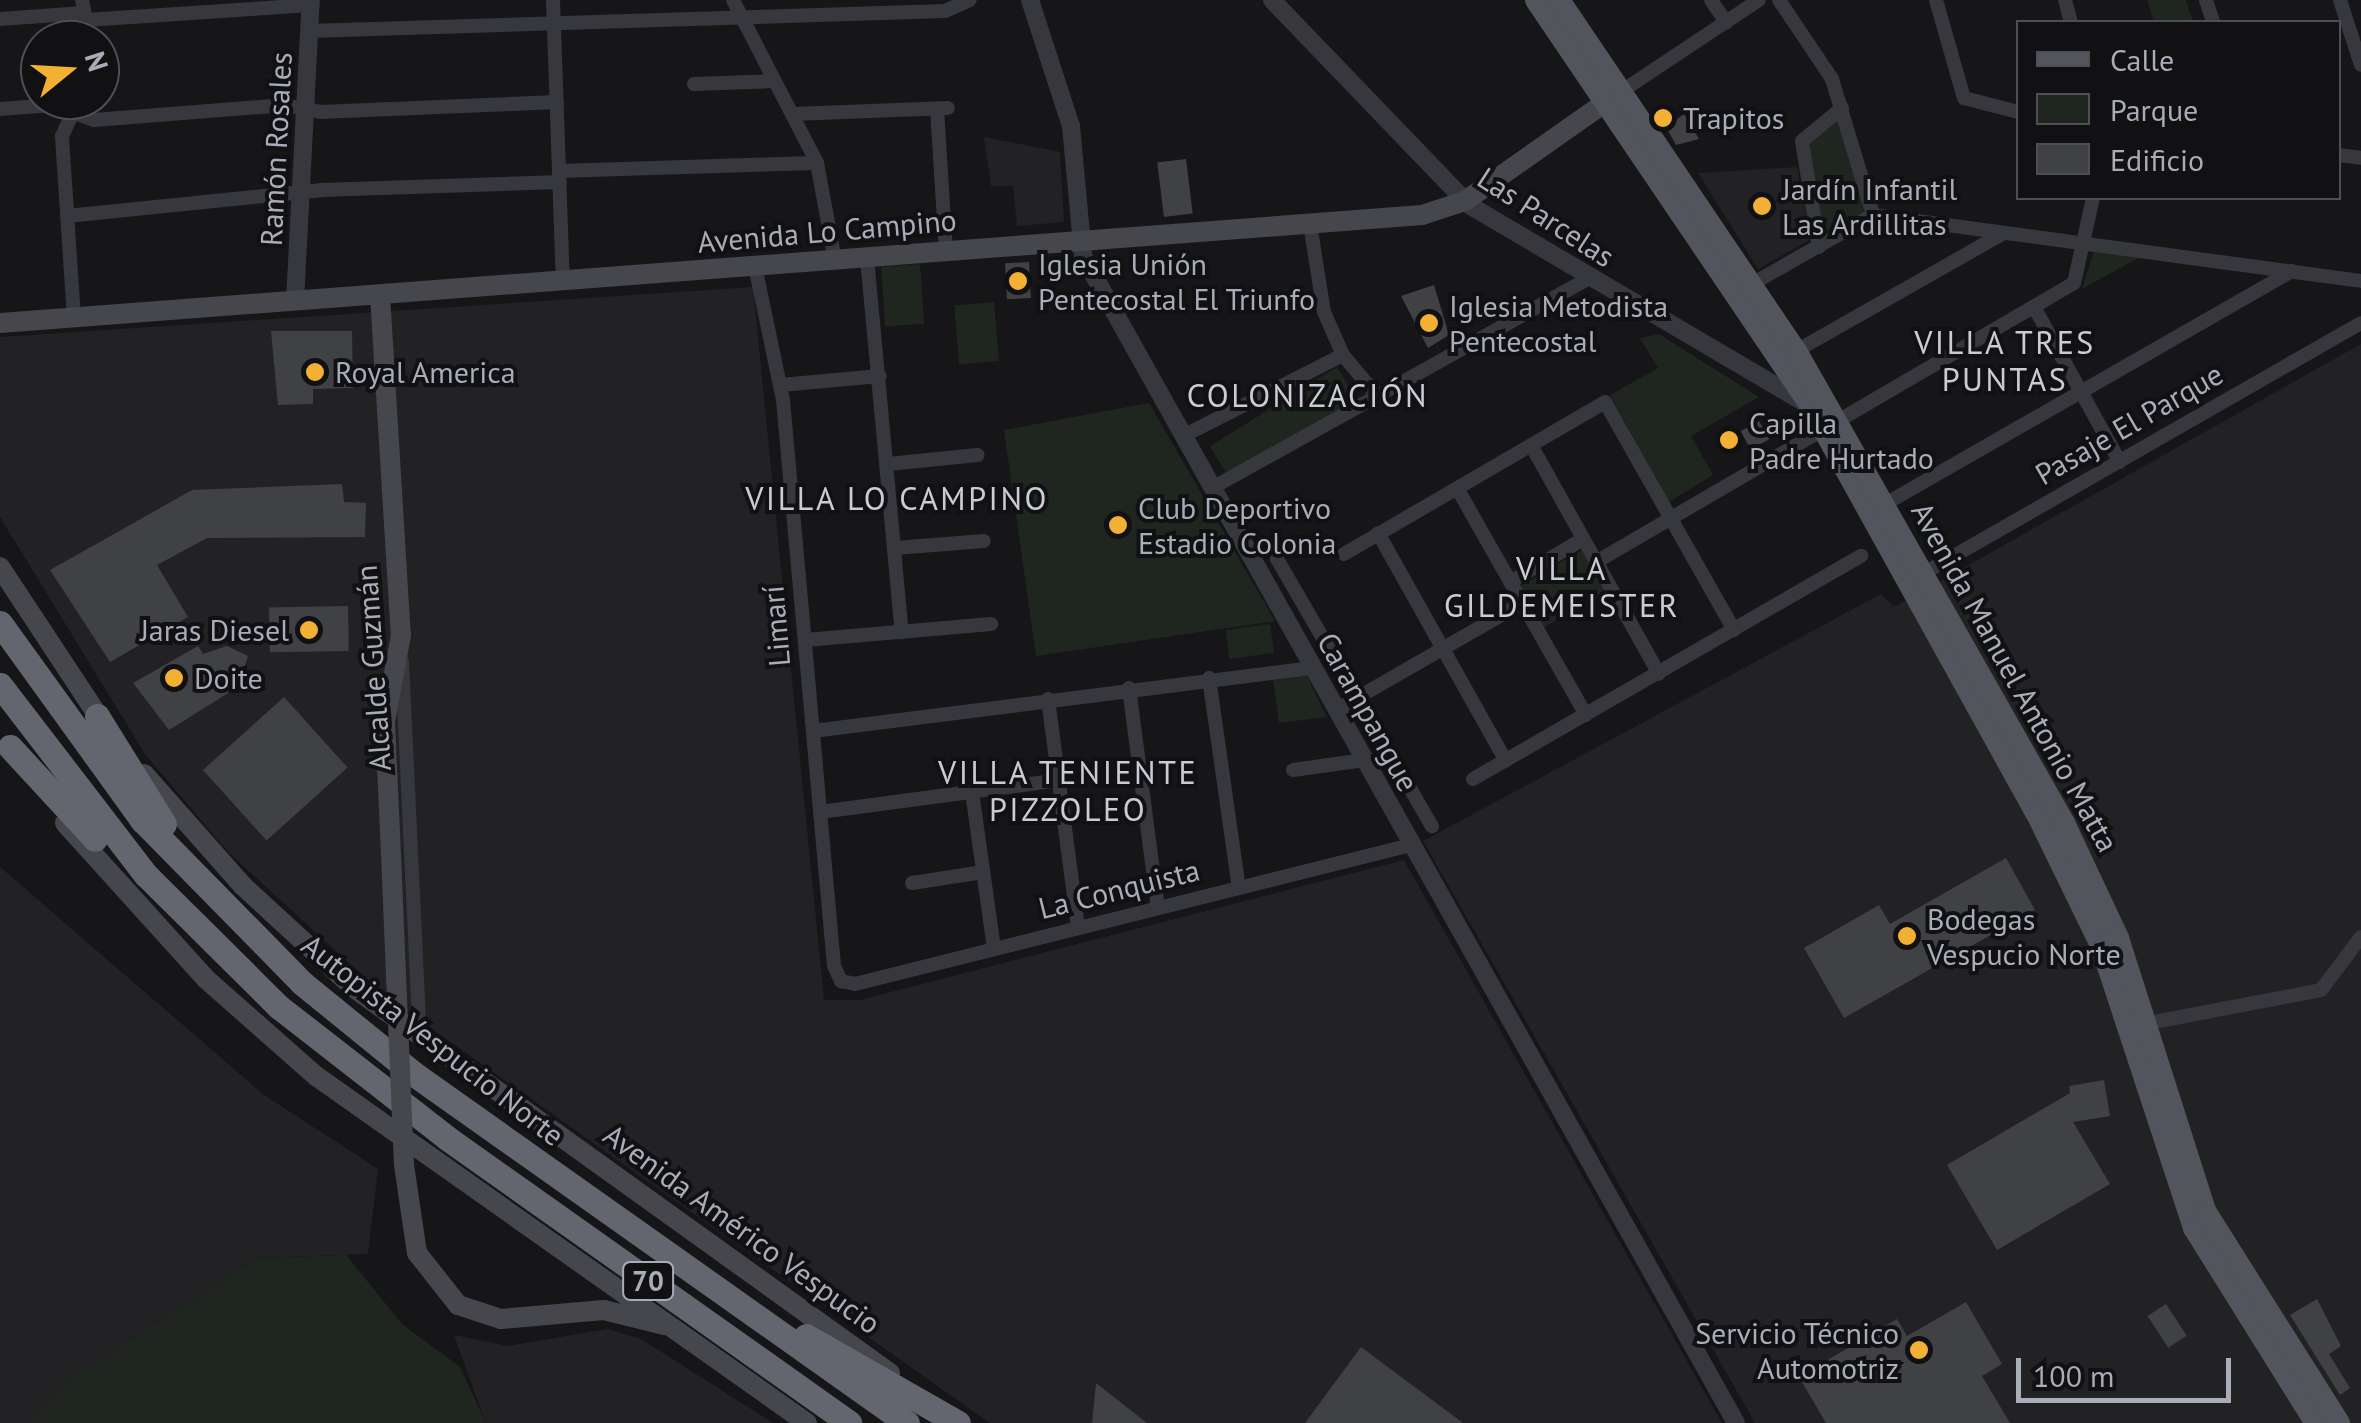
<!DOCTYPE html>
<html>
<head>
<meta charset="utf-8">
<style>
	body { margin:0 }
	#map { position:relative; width:2361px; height:1423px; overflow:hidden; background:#161618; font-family:"PT Sans",sans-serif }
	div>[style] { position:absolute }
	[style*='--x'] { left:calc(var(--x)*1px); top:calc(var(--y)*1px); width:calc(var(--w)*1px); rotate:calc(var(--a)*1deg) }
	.built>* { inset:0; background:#222225 }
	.green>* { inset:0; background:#1e261f; transform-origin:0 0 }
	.building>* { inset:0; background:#404145; transform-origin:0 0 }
	.minor>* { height:14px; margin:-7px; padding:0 7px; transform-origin:7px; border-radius:7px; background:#37383d }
	.tertiary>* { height:18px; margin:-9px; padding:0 9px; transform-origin:9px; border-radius:9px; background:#37383d }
	.secondary>* { height:20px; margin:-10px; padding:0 10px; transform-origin:10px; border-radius:10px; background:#45474d }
	.primary>* { height:22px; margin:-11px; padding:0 11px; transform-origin:11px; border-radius:11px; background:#53555c }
	.motorway>* { height:25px; margin:-12.5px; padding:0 12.5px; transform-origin:12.5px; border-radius:12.5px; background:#63666e }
	.secondary-bridge>* { height:20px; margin:-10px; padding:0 10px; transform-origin:10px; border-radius:10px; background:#45474d }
	.dots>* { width:28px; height:28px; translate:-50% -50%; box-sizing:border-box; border:5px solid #111113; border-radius:50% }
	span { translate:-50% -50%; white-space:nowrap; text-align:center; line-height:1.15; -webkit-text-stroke:8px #111113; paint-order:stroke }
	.shield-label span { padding:2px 8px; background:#111113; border:2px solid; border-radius:8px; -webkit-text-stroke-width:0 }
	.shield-label { font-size:28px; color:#a8adb8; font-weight:700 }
	.poi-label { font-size:30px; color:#a8adb8 }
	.left { translate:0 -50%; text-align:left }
	.right { translate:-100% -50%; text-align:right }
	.street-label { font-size:30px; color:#a8adb8 }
	.neighbourhood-label { font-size:32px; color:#c9ccd4; letter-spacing:2.5px }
	.legend { position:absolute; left:2016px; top:20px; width:325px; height:180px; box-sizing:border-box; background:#111113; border:2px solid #4d4f55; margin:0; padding:12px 18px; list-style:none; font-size:30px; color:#a8adb8 }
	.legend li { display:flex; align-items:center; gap:20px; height:50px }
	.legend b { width:50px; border:2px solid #4d4f55 }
	.north { position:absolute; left:20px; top:20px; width:100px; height:100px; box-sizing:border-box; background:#111113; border:2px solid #4d4f55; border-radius:50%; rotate:72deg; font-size:28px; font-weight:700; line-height:40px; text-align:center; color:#a8adb8 }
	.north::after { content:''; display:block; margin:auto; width:35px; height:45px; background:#f2b134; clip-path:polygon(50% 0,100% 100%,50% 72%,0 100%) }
	.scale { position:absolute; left:2016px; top:1358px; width:215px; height:45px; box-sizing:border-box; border:5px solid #a8adb8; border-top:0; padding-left:12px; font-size:30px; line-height:35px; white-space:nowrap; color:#a8adb8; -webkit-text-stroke:8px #111113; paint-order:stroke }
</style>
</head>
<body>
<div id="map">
	<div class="built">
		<div style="clip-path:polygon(984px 137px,1060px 152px,1064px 222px,1017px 226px,1013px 186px,991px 186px)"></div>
		<div style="clip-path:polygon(1797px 167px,1811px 239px,1758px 269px,1698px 173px)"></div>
		<div style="clip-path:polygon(753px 287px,824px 1000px,860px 1000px,1404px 860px,1722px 1423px,990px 1423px,384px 995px,228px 852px,145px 754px,0 517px,0 337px)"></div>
		<div style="clip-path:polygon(2361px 344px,2361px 1423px,1755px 1423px,1423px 841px,1881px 594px,1894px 607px)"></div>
		<div style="clip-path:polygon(0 867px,264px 1095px,378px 1169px,368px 1254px,257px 1258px,71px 1377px,29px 1423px,0 1423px)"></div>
		<div style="clip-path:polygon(607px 1329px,641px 1339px,773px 1423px,486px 1423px,454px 1335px,508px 1346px)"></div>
	</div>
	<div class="green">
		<div style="clip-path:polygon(2147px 0,2186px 0,2193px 22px,2154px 22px)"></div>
		<div style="clip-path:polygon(1840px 118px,1866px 213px,1824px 233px,1804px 151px,1810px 136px)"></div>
		<div style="clip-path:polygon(2094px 251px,2142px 256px,2082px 289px)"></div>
		<div style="left:920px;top:264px;width:60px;height:39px;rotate:86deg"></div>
		<div style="left:994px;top:302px;width:59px;height:40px;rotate:85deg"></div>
		<div style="clip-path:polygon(1659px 334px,1759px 397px,1691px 436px,1713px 475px,1669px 502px,1610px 395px,1658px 368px,1640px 338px)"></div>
		<div style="left:1337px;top:367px;width:40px;height:150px;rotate:58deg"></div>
		<div style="clip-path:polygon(1149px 403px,1275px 621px,1036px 656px,1004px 430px)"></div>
		<div style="left:1582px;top:550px;width:48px;height:72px;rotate:60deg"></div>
		<div style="left:1270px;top:624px;width:29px;height:45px;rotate:82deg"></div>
		<div style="clip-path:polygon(1307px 676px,1327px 717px,1279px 723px,1273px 680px)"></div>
		<div style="clip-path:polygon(346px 1255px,402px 1324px,460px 1367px,486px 1423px,29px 1423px,71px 1377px,257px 1258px)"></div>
	</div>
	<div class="building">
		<div style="clip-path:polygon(1684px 114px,1699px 139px,1676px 145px,1666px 127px)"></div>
		<div style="left:1186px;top:159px;width:55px;height:29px;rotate:83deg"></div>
		<div style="left:1029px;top:262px;width:36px;height:24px;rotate:87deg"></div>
		<div style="clip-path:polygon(1434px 285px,1449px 335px,1428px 348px,1401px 296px)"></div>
		<div style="clip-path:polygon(271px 331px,352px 331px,353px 388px,313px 389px,313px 404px,278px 405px)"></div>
		<div style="left:1759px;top:421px;width:21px;height:21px;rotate:61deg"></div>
		<div style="clip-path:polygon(342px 484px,344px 502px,366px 503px,365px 537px,207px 538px,157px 565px,188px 617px,110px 662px,50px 570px,192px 490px)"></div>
		<div style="left:348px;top:606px;width:45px;height:79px;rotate:89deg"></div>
		<div style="clip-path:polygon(198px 646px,203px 654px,227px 646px,248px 656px,238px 687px,169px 730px,133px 683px)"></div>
		<div style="left:284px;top:697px;width:95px;height:109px;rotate:48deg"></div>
		<div style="clip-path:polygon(2006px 858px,2035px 910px,1844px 1018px,1804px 948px,1879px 905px,1890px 924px)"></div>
		<div style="clip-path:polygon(2104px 1080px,2110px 1116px,2073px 1122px,2110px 1184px,1997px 1250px,1947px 1165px,2070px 1093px,2069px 1086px)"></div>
		<div style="clip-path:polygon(2317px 1299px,2341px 1346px,2329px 1354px,2350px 1388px,2340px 1395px,2290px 1315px)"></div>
		<div style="clip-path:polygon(1966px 1302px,2002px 1364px,1982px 1376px,2010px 1423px,1826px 1423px,1799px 1377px,1897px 1319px,1907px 1336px)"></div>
		<div style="left:2166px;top:1304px;width:38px;height:22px;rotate:57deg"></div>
		<div style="clip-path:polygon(1361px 1347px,1463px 1423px,1305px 1423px)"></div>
		<div style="clip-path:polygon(1096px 1383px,1147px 1423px,1092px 1423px)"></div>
	</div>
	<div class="minor">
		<div style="--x:553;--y:0;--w:282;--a:88"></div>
		<div style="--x:733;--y:0;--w:183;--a:62.7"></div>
		<div style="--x:817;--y:163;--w:99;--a:79.5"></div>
		<div style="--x:1711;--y:0;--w:27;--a:56"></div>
		<div style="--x:1779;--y:0;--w:95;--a:56.1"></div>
		<div style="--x:1832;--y:79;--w:142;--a:73.2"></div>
		<div style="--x:1936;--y:0;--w:102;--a:74.1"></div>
		<div style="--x:1964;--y:98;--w:56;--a:14.5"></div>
		<div style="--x:2065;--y:0;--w:23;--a:75"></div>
		<div style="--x:2206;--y:0;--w:23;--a:72"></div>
		<div style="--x:2340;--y:0;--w:68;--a:72.1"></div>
		<div style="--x:0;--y:19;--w:83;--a:-4.1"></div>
		<div style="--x:86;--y:20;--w:225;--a:-3.8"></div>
		<div style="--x:309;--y:31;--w:636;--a:-1.8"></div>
		<div style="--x:945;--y:11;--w:27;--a:-24"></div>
		<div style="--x:78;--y:40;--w:22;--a:-68"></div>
		<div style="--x:86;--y:20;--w:20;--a:-101"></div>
		<div style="--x:694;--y:84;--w:81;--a:-2.1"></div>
		<div style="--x:1622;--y:91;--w:164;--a:-33.6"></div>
		<div style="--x:0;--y:109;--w:53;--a:-4.3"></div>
		<div style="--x:53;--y:105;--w:44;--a:20.1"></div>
		<div style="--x:94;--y:120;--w:192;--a:-4.5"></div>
		<div style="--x:285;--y:105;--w:36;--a:11"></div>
		<div style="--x:320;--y:112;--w:237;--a:-2.4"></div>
		<div style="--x:937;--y:109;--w:143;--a:86.4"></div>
		<div style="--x:793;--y:114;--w:155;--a:-2.2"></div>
		<div style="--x:2338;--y:155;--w:23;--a:7"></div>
		<div style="--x:559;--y:171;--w:258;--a:-1.8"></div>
		<div style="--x:67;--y:216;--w:255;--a:-5.8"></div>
		<div style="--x:321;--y:190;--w:239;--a:-1.9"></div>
		<div style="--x:1310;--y:224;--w:89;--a:81"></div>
		<div style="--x:1324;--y:312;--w:47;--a:66.2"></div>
		<div style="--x:1343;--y:355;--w:53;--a:50.3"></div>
		<div style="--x:1819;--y:247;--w:107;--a:-99.1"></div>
		<div style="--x:1802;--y:141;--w:52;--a:-39.5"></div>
		<div style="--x:867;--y:258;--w:376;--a:84.7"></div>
		<div style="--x:755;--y:266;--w:137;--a:78.2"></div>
		<div style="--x:783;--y:400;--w:568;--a:84.85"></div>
		<div style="--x:834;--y:966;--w:17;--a:65"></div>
		<div style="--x:841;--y:981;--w:14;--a:12"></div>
		<div style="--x:855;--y:984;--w:573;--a:-14.04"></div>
		<div style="--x:1752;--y:284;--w:139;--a:-29.7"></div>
		<div style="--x:1873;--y:215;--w:492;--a:7.7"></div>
		<div style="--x:2034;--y:307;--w:177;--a:61"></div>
		<div style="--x:74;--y:318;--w:182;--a:-93.8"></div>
		<div style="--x:62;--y:136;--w:40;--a:-65"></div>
		<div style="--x:1796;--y:351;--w:239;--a:-29.6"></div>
		<div style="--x:781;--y:385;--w:99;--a:-5.2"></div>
		<div style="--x:1183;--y:436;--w:179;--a:-26.9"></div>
		<div style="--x:1531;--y:445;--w:262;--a:60.8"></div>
		<div style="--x:888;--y:464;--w:90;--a:-5.7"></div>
		<div style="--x:1212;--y:488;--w:430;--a:-29.1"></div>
		<div style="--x:1457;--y:488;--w:261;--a:60.4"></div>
		<div style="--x:1885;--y:504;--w:469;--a:-29.8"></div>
		<div style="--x:1378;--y:533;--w:261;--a:60.7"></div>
		<div style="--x:895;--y:548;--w:89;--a:-4.5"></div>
		<div style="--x:1344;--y:554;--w:302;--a:-30.2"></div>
		<div style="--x:1605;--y:402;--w:262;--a:60.5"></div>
		<div style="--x:1277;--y:559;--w:309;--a:59.9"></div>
		<div style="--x:1596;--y:562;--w:553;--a:-30.27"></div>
		<div style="--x:2074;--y:283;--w:87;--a:-77.4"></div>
		<div style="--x:1924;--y:573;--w:503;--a:-29.77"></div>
		<div style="--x:1510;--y:582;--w:85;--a:-30.5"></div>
		<div style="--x:805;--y:640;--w:187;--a:-4.9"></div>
		<div style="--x:402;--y:661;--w:376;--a:87.3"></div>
		<div style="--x:1209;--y:678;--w:212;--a:81.9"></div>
		<div style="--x:1129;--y:688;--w:222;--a:82.5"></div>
		<div style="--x:1048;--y:699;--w:231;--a:82.5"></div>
		<div style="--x:1336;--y:710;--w:215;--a:-29.9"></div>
		<div style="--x:813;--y:731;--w:503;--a:-7.2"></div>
		<div style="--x:1293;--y:770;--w:72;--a:-8"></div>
		<div style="--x:1473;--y:779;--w:448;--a:-29.9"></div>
		<div style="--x:972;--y:792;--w:159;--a:82"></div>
		<div style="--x:820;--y:812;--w:241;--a:-7.6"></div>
		<div style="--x:912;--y:883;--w:72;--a:-8.8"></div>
		<div style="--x:2138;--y:1025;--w:186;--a:-10.8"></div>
		<div style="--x:2321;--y:990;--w:66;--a:-53"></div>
	</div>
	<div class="tertiary">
		<div style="--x:1030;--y:0;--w:133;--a:72"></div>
		<div style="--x:1071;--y:126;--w:131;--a:84.7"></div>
		<div style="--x:1083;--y:256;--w:1337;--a:60.77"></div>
		<div style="--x:1272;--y:0;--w:284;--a:46.1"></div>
		<div style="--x:1469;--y:205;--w:390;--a:30.5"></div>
		<div style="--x:295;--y:301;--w:301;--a:-87"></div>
	</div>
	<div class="secondary">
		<div style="--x:380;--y:295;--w:341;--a:86.5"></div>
		<div style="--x:401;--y:635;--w:88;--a:100.4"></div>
		<div style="--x:385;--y:722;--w:157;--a:87.4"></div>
		<div style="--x:0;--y:323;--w:1426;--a:-4.34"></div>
		<div style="--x:1422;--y:215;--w:45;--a:-18"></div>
		<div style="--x:1465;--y:201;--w:172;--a:-35.1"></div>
		<div style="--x:0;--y:567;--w:193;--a:56.6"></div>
		<div style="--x:144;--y:774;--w:149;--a:48.5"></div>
		<div style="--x:243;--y:886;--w:151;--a:42.6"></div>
		<div style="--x:354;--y:988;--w:660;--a:35.69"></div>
		<div style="--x:65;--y:823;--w:210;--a:47.9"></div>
		<div style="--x:206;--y:979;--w:147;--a:41.4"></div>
		<div style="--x:316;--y:1076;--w:601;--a:35.25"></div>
		<div style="--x:404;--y:1165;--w:89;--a:81.6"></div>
		<div style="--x:417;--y:1253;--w:66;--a:51.7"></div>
		<div style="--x:458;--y:1305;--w:45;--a:18"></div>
		<div style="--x:501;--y:1319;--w:103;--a:-5"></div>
		<div style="--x:604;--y:1310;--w:62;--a:14"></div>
	</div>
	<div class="primary">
		<div style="--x:1536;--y:0;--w:489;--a:55.9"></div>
		<div style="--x:1810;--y:405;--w:466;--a:61"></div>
		<div style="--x:2036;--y:812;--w:148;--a:64"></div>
		<div style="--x:2101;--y:945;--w:298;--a:71.8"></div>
		<div style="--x:2194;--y:1228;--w:230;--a:58"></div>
		<div style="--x:1559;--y:0;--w:424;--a:56"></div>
		<div style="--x:1796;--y:351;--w:543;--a:60.41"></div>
		<div style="--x:2064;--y:823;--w:127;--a:64.8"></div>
		<div style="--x:2118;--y:938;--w:287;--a:72.3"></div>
		<div style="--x:2205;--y:1211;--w:251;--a:57.7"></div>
	</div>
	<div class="motorway">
		<div style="--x:0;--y:623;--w:244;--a:54.2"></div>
		<div style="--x:143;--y:821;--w:227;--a:45.5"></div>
		<div style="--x:302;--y:983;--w:144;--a:39.1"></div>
		<div style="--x:414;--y:1074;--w:604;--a:35.3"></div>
		<div style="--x:0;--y:685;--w:240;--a:52.5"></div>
		<div style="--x:146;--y:875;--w:187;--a:44.8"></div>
		<div style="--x:279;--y:1007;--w:213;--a:37.9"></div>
		<div style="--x:447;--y:1138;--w:493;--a:35.3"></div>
		<div style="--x:97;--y:716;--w:127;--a:58.2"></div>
		<div style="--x:10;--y:747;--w:125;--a:47.3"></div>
		<div style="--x:806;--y:1336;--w:175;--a:29.8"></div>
	</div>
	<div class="secondary-bridge">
		<div style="--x:392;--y:879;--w:286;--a:87.6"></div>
	</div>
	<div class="dots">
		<div style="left:1663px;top:118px;background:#f2b134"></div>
		<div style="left:1762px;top:206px;background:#f2b134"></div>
		<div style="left:1018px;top:281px;background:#f2b134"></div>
		<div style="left:1429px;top:323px;background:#f2b134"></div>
		<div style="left:315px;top:372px;background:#f2b134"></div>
		<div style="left:1729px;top:440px;background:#f2b134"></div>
		<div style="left:1118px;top:525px;background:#f2b134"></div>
		<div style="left:309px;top:630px;background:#f2b134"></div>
		<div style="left:174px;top:678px;background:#f2b134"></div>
		<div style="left:1907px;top:936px;background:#f2b134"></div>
		<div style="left:1919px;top:1350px;background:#f2b134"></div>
	</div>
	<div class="shield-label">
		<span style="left:648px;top:1281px">70</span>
	</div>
	<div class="poi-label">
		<span class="left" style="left:1683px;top:118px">Trapitos</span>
		<span class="left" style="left:1782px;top:206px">Jardín Infantil<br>Las Ardillitas</span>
		<span class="left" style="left:1038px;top:281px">Iglesia Unión<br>Pentecostal El Triunfo</span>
		<span class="left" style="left:1449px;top:323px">Iglesia Metodista<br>Pentecostal</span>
		<span class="left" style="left:335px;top:372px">Royal America</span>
		<span class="left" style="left:1749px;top:440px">Capilla<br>Padre Hurtado</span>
		<span class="left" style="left:1138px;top:525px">Club Deportivo<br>Estadio Colonia</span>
		<span class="right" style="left:289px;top:630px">Jaras Diesel</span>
		<span class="left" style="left:194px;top:678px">Doite</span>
		<span class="left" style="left:1927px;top:936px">Bodegas<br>Vespucio Norte</span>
		<span class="right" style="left:1899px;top:1350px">Servicio Técnico<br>Automotriz</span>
	</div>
	<div class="street-label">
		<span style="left:276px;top:149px;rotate:-87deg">Ramón Rosales</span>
		<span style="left:1546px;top:217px;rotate:33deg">Las Parcelas</span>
		<span style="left:827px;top:231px;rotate:-5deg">Avenida Lo Campino</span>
		<span style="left:2129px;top:424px;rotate:-30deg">Pasaje El Parque</span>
		<span style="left:776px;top:626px;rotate:-95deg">Limarí</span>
		<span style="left:373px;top:668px;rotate:-94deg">Alcalde Guzmán</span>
		<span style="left:2015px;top:677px;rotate:61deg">Avenida Manuel Antonio Matta</span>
		<span style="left:1368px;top:712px;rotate:61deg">Carampangue</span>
		<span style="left:1119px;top:889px;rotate:-14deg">La Conquista</span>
		<span style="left:433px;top:1040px;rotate:38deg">Autopista Vespucio Norte</span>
		<span style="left:742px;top:1229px;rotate:36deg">Avenida Américo Vespucio</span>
	</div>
	<div class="neighbourhood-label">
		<span style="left:2005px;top:361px">VILLA TRES<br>PUNTAS</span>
		<span style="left:1308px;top:395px">COLONIZACIÓN</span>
		<span style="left:897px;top:498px">VILLA LO CAMPINO</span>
		<span style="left:1562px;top:587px">VILLA<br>GILDEMEISTER</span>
		<span style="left:1068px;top:791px">VILLA TENIENTE<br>PIZZOLEO</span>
	</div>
	<ul class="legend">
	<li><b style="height:12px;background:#53555c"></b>Calle</li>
	<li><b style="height:28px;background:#1e261f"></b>Parque</li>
	<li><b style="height:28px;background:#404145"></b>Edificio</li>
	</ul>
	<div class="north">N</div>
	<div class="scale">100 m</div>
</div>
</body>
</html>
